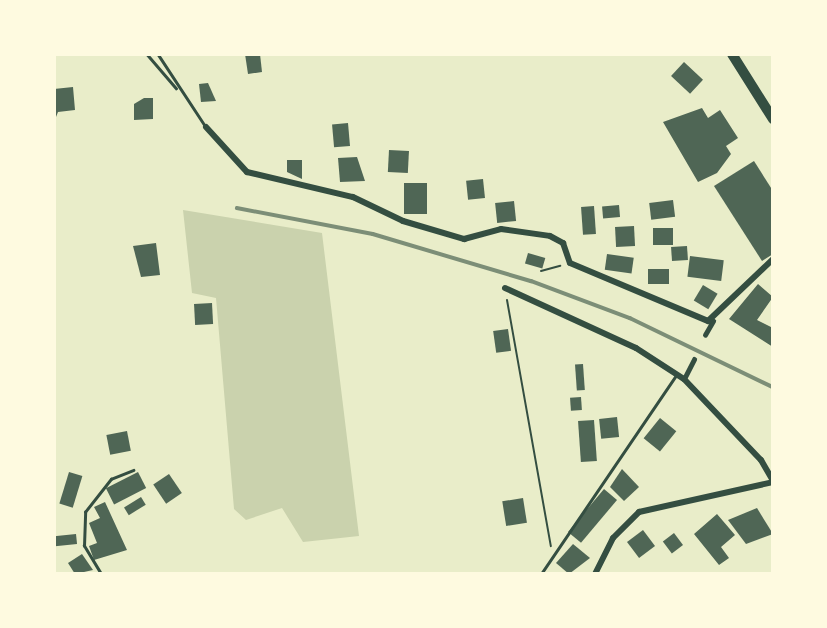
<!DOCTYPE html>
<html>
<head>
<meta charset="utf-8">
<style>
	body { margin:0 }
	#map { position:relative; width:827px; height:628px; overflow:hidden; background:#e9edc9; font-family:Signika,sans-serif }
	div>[style] { position:absolute }
	[style*='--x'] { left:calc(var(--x)*1px); top:calc(var(--y)*1px); width:calc(var(--w)*1px); rotate:calc(var(--a)*1deg) }
	.green>* { inset:0; background:#cad2ad }
	.building>* { inset:0; background:#4f6655; transform-origin:0 0 }
	.path>* { height:2px; margin:-1px; padding:0 1px; transform-origin:1px; border-radius:1px; background:#344e41 }
	.service>* { height:2.5px; margin:-1.25px; padding:0 1.25px; transform-origin:1.25px; border-radius:1.25px; background:#344e41 }
	.pedestrian>* { height:4.5px; margin:-2.25px; padding:0 2.25px; transform-origin:2.25px; border-radius:2.25px; background:#344e41 }
	.minor>* { height:6px; margin:-3px; padding:0 3px; transform-origin:3px; border-radius:3px; background:#344e41 }
	.primary>* { height:10px; margin:-5px; padding:0 5px; transform-origin:5px; border-radius:5px; background:#344e41 }
	.rail>* { height:3.5px; margin:-1.75px; padding:0 1.75px; transform-origin:1.75px; border-radius:1.75px; background:#7c8e77 }
	span { translate:-50% -50%; white-space:nowrap; text-align:center; line-height:1.15; -webkit-text-stroke:6px #fefae0; paint-order:stroke }
	.frame { position:absolute; inset:0; border:56px solid #fefae0; pointer-events:none }
</style>
</head>
<body>
<div id="map">
	<div class="green">
		<div style="clip-path:polygon(183px 210px,322px 233px,359px 536px,303px 542px,282px 508px,246px 520px,234px 509px,216px 298px,192px 293px)"></div>
	</div>
	<div class="building">
		<div style="clip-path:polygon(245px 54px,260px 54px,262px 72px,248px 74px)"></div>
		<div style="left:684px;top:62px;width:26px;height:19px;rotate:43deg"></div>
		<div style="clip-path:polygon(208px 83px,216px 101px,201px 102px,199px 84px)"></div>
		<div style="clip-path:polygon(73px 87px,75px 110px,58px 112px,54px 122px,54px 89px)"></div>
		<div style="clip-path:polygon(144px 98px,153px 98px,153px 119px,134px 120px,134px 104px)"></div>
		<div style="clip-path:polygon(702px 108px,708px 118px,720px 110px,738px 138px,726px 146px,731px 154px,717px 173px,698px 182px,663px 122px)"></div>
		<div style="left:348px;top:123px;width:23px;height:16px;rotate:85deg"></div>
		<div style="left:389px;top:150px;width:20px;height:22px;rotate:3deg"></div>
		<div style="clip-path:polygon(357px 157px,365px 181px,340px 182px,338px 158px)"></div>
		<div style="clip-path:polygon(287px 160px,302px 160px,302px 179px,287px 172px)"></div>
		<div style="clip-path:polygon(754px 161px,773px 191px,773px 254px,762px 261px,714px 186px)"></div>
		<div style="left:483px;top:179px;width:19px;height:17px;rotate:84deg"></div>
		<div style="left:404px;top:183px;width:23px;height:31px"></div>
		<div style="left:673px;top:200px;width:17px;height:24px;rotate:83deg"></div>
		<div style="left:514px;top:201px;width:20px;height:19px;rotate:84deg"></div>
		<div style="left:619px;top:205px;width:12px;height:17px;rotate:85deg"></div>
		<div style="left:594px;top:206px;width:28px;height:13px;rotate:86deg"></div>
		<div style="left:634px;top:226px;width:20px;height:19px;rotate:87deg"></div>
		<div style="left:653px;top:228px;width:20px;height:17px"></div>
		<div style="clip-path:polygon(156px 243px,160px 275px,141px 277px,133px 246px)"></div>
		<div style="left:687px;top:246px;width:14px;height:16px;rotate:86deg"></div>
		<div style="left:528px;top:253px;width:18px;height:11px;rotate:16deg"></div>
		<div style="left:607px;top:254px;width:27px;height:16px;rotate:8deg"></div>
		<div style="left:690px;top:256px;width:34px;height:21px;rotate:7deg"></div>
		<div style="left:648px;top:269px;width:21px;height:15px"></div>
		<div style="clip-path:polygon(758px 284px,773px 297px,757px 320px,773px 328px,773px 347px,729px 319px)"></div>
		<div style="left:703px;top:285px;width:17px;height:18px;rotate:31deg"></div>
		<div style="left:212px;top:303px;width:21px;height:18px;rotate:87deg"></div>
		<div style="left:508px;top:329px;width:22px;height:15px;rotate:82deg"></div>
		<div style="left:583px;top:364px;width:26px;height:8px;rotate:86deg"></div>
		<div style="left:581px;top:397px;width:13px;height:11px;rotate:86deg"></div>
		<div style="left:617px;top:417px;width:20px;height:18px;rotate:84deg"></div>
		<div style="left:660px;top:418px;width:21px;height:26px;rotate:39deg"></div>
		<div style="left:594px;top:420px;width:41px;height:16px;rotate:86deg"></div>
		<div style="left:127px;top:431px;width:20px;height:21px;rotate:79deg"></div>
		<div style="clip-path:polygon(622px 469px,639px 487px,624px 501px,610px 487px)"></div>
		<div style="left:69px;top:472px;width:14px;height:33px;rotate:17deg"></div>
		<div style="left:138px;top:472px;width:18px;height:36px;rotate:63deg"></div>
		<div style="left:169px;top:474px;width:23px;height:19px;rotate:56deg"></div>
		<div style="left:604px;top:489px;width:17px;height:56px;rotate:40deg"></div>
		<div style="left:141px;top:497px;width:9px;height:20px;rotate:58deg"></div>
		<div style="left:523px;top:498px;width:25px;height:21px;rotate:81deg"></div>
		<div style="clip-path:polygon(105px 502px,127px 550px,94px 560px,89px 546px,97px 543px,89px 523px,100px 518px,94px 507px)"></div>
		<div style="clip-path:polygon(757px 508px,773px 534px,746px 544px,728px 520px)"></div>
		<div style="clip-path:polygon(717px 514px,735px 535px,721px 547px,729px 558px,719px 565px,694px 534px)"></div>
		<div style="left:643px;top:530px;width:20px;height:20px;rotate:53deg"></div>
		<div style="left:674px;top:533px;width:15px;height:14px;rotate:53deg"></div>
		<div style="left:76px;top:534px;width:10px;height:22px;rotate:84deg"></div>
		<div style="clip-path:polygon(573px 544px,590px 558px,569px 574px,556px 563px)"></div>
		<div style="clip-path:polygon(82px 554px,93px 570px,75px 574px,68px 563px)"></div>
	</div>
	<div class="path">
		<div style="--x:541;--y:271;--w:20;--a:-15"></div>
		<div style="--x:507;--y:300;--w:250;--a:79.9"></div>
	</div>
	<div class="service">
		<div style="--x:147;--y:54;--w:45;--a:49.5"></div>
		<div style="--x:158;--y:54;--w:87;--a:56.7"></div>
		<div style="--x:101;--y:574;--w:33;--a:-121"></div>
		<div style="--x:84;--y:546;--w:34;--a:-88"></div>
		<div style="--x:85;--y:512;--w:42;--a:-51.8"></div>
		<div style="--x:111;--y:479;--w:24;--a:-22"></div>
		<div style="--x:541;--y:574;--w:242;--a:-55.8"></div>
	</div>
	<div class="pedestrian">
		<div style="--x:705;--y:335;--w:16;--a:-60"></div>
		<div style="--x:684;--y:379;--w:22;--a:-63"></div>
	</div>
	<div class="minor">
		<div style="--x:206;--y:127;--w:61;--a:47.7"></div>
		<div style="--x:247;--y:172;--w:109;--a:13.3"></div>
		<div style="--x:353;--y:197;--w:55;--a:25.6"></div>
		<div style="--x:403;--y:221;--w:64;--a:16.4"></div>
		<div style="--x:464;--y:239;--w:38;--a:-15"></div>
		<div style="--x:501;--y:229;--w:49;--a:8.1"></div>
		<div style="--x:550;--y:236;--w:15;--a:28"></div>
		<div style="--x:563;--y:243;--w:21;--a:71"></div>
		<div style="--x:570;--y:263;--w:150;--a:22.8"></div>
		<div style="--x:708;--y:321;--w:90;--a:-43.6"></div>
		<div style="--x:505;--y:288;--w:144;--a:24.6"></div>
		<div style="--x:636;--y:348;--w:57;--a:32.9"></div>
		<div style="--x:684;--y:379;--w:112;--a:46.5"></div>
		<div style="--x:761;--y:460;--w:24;--a:60"></div>
		<div style="--x:595;--y:574;--w:40;--a:-63.4"></div>
		<div style="--x:613;--y:538;--w:37;--a:-45"></div>
		<div style="--x:639;--y:512;--w:137;--a:-12.6"></div>
	</div>
	<div class="primary">
		<div style="--x:732;--y:54;--w:77;--a:57.8"></div>
	</div>
	<div class="rail">
		<div style="--x:237;--y:208;--w:138;--a:10.8"></div>
		<div style="--x:373;--y:234;--w:165;--a:16.6"></div>
		<div style="--x:531;--y:281;--w:106;--a:20.5"></div>
		<div style="--x:630;--y:318;--w:159;--a:25.8"></div>
	</div>
	<div class="frame"></div>
</div>
</body>
</html>
